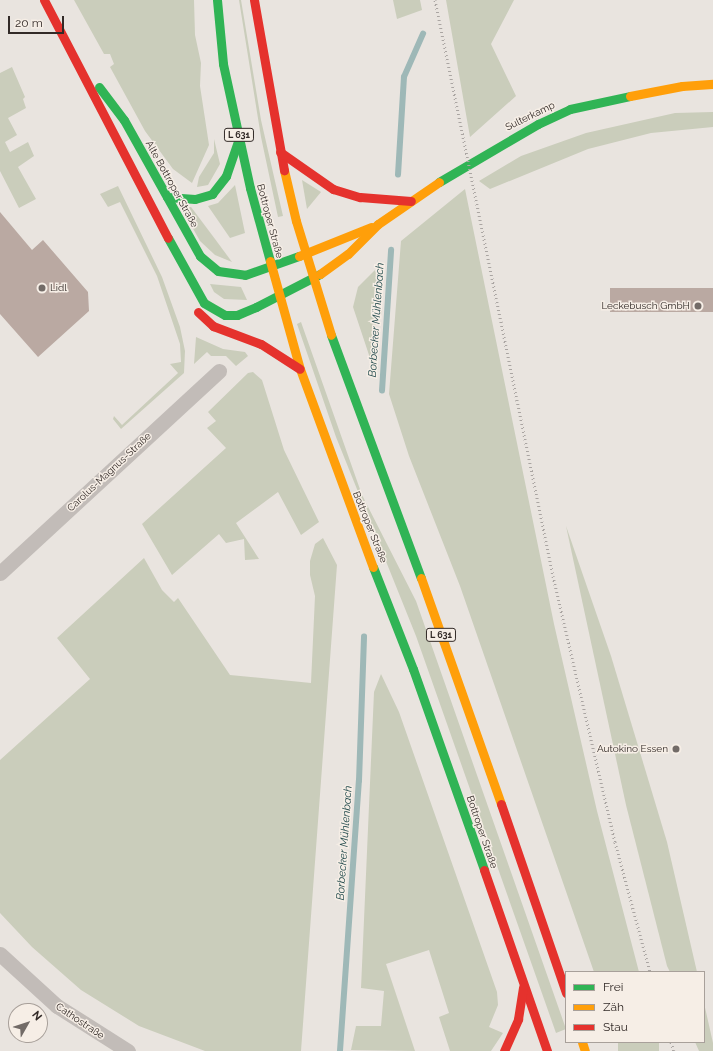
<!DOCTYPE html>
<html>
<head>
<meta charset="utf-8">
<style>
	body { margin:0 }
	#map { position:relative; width:713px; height:1051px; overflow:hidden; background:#e9e4df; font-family:Raleway,sans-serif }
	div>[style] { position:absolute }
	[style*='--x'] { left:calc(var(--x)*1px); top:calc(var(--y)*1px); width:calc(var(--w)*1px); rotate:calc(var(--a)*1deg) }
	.green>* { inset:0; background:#cacdbb; transform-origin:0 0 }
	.stream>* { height:5.5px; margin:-2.75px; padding:0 2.75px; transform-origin:2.75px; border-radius:2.75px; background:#9eb8b7 }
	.building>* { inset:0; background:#baa9a2; transform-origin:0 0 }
	.street>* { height:15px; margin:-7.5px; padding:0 7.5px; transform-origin:7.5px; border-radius:7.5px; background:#c2bcb8 }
	.fast>* { height:9px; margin:-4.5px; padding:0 4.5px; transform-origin:4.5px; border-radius:4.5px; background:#30b455 }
	.slow>* { height:9px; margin:-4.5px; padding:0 4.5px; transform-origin:4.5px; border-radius:4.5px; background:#ff9f0a }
	.jam>* { height:9px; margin:-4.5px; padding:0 4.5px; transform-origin:4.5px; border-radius:4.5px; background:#e5322d }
	.rail>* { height:3px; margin-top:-1.5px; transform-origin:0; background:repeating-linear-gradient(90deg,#aaa5a2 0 1px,transparent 0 4px) }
	.dots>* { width:11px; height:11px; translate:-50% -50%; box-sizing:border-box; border:2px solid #f6eee6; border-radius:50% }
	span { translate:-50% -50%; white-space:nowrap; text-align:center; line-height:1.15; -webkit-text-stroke:3px #f6eee6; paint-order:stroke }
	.shield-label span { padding:1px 3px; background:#f6eee6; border:1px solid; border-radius:3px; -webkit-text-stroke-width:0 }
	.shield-label { font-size:9px; color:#322a27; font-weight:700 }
	.street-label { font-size:10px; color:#322a27 }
	.poi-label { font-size:10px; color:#322a27 }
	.left { translate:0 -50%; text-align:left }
	.right { translate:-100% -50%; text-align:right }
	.water-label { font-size:11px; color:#234b4d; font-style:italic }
	.legend { position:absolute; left:565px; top:971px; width:140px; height:72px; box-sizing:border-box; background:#f6eee6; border:1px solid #a8a09a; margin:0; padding:5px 7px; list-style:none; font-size:12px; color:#322a27 }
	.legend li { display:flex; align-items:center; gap:8px; height:20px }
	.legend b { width:20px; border:1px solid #a8a09a }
	.north { position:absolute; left:8px; top:1003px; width:40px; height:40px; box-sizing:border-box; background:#f6eee6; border:1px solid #a8a09a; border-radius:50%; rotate:51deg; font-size:11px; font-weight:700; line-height:16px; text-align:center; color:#322a27 }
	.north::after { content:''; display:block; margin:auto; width:14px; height:18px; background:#726b67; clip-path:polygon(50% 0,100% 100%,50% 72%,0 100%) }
	.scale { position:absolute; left:8px; top:16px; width:56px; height:18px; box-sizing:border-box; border:2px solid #322a27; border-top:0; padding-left:5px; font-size:12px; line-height:14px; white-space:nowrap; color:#322a27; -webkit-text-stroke:3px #f6eee6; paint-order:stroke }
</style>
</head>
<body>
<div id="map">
	<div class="green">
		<div style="clip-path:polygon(74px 0,194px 0,195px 35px,201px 63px,200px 86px,209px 145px,192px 183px,173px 169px,145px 131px,110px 67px,114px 64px,110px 54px,104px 54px)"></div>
		<div style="clip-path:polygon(239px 0,241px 0,261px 120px,283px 216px,278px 217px,261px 137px)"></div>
		<div style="clip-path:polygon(393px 0,420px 0,422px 10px,397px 19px)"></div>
		<div style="clip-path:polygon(446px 0,514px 0,491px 44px,516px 96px,470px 137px)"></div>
		<div style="clip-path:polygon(12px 67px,25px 97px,23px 99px,26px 108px,8px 118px,17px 135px,5px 142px,10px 152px,28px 142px,34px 156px,18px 167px,36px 199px,19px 208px,0 171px,0 73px)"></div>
		<div style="clip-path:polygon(713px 112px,713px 127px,651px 133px,588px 149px,490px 189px,479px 181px,521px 156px,586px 133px,675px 113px)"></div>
		<div style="clip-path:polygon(214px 139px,220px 164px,208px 185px,197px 187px,199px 177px,214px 153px)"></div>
		<div style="clip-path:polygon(302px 180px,321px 192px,307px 209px)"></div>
		<div style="clip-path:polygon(235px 185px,245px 233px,230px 238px,208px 206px,218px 203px)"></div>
		<div style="clip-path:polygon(118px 186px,162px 277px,180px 327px,185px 351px,184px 373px,121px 429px,113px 419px,114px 416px,122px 425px,178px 373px,170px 364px,181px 362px,180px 344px,157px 276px,120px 202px,108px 207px,100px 194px)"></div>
		<div style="clip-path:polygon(465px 189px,554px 624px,597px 811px,639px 972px,594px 972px,460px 586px,409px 456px,389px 394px,401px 241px)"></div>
		<div style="clip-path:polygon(191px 207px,215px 239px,232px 262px,215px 255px,200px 241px,182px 209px)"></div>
		<div style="clip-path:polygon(375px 270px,381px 291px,376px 298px,376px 306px,381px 308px,382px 314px,376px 317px,375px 373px,353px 307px,358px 287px)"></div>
		<div style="clip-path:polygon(210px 284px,241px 287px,247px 300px,224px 299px,214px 292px)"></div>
		<div style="clip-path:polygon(301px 322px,362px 495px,416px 601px,566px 1029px,556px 1033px,416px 636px,336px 437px,297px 324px)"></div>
		<div style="clip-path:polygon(196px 337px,223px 349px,245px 352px,248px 356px,236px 366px,226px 356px,211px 356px,207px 352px,194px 364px)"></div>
		<div style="clip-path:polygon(253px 372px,262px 380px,284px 450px,319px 522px,301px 535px,278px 492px,236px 523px,259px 559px,245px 560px,244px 539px,226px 543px,219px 534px,172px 575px,142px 524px,226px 448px,207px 428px,216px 421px,208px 412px,248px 373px)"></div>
		<div style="clip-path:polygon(566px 526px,611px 656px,667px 842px,697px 972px,670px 972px,667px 966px,626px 805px)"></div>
		<div style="clip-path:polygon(323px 538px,337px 565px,301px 1051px,205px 1051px,139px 1026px,81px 990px,32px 947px,0 913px,0 760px,90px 679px,57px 638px,144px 558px,162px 590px,174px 602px,178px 598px,230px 675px,311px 683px,315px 596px,310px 575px,310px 561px,315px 544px)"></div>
		<div style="clip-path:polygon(381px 674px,399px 712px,497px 992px,498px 1005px,489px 1027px,503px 1033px,491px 1051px,450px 1051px,439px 1017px,449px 1013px,429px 950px,386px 964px,415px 1051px,351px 1050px,356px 1026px,381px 1026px,384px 991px,361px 988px,374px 692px)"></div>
		<div style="clip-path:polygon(704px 1003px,713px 1043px,713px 1051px,699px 1051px,695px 1042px,704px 1042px)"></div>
		<div style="left:618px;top:1042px;width:41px;height:9px"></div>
	</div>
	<div class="stream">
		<div style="--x:398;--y:175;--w:98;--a:-86.5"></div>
		<div style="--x:404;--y:77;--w:47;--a:-66.2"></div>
		<div style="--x:382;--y:391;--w:141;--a:-86.3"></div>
		<div style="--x:340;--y:1051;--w:271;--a:-86"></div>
		<div style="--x:359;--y:781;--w:144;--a:-88"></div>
	</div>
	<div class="building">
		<div style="clip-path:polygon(0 212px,32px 250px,43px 240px,88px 292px,89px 311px,38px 357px,0 314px)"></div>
		<div style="left:713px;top:288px;width:24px;height:103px;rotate:90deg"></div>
	</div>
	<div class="street">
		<div style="--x:0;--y:573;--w:298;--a:-42.7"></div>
		<div style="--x:0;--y:954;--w:77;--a:42.4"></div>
		<div style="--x:57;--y:1006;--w:84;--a:32.4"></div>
	</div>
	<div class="fast">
		<div style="--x:217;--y:0;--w:64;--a:84.6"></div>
		<div style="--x:223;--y:64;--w:127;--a:77.7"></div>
		<div style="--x:250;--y:188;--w:76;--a:74.7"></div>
		<div style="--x:99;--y:87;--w:41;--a:52.9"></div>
		<div style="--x:124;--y:120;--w:156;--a:60.8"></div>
		<div style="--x:200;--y:256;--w:23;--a:40"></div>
		<div style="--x:218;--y:271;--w:27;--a:8"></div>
		<div style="--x:245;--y:275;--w:57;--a:-19.4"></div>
		<div style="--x:439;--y:182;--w:115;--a:-30.4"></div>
		<div style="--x:538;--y:124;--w:35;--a:-25"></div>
		<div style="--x:570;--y:109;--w:61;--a:-12.2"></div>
		<div style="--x:167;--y:197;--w:28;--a:4"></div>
		<div style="--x:195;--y:199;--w:18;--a:-16"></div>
		<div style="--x:212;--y:194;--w:23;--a:-52"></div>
		<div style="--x:226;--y:176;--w:39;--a:-71"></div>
		<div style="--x:168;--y:238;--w:74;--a:61"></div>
		<div style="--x:204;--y:303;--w:24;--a:30"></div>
		<div style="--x:225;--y:315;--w:12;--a:0"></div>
		<div style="--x:237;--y:315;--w:21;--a:-23"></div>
		<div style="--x:256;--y:307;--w:72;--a:-27.3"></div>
		<div style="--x:331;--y:335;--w:259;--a:69.7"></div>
		<div style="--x:373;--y:567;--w:110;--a:68.6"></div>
		<div style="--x:413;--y:669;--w:213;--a:70.5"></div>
	</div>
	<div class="slow">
		<div style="--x:630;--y:96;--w:53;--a:-10.9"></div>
		<div style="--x:682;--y:86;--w:31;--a:-4"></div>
		<div style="--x:284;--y:170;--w:52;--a:76.8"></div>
		<div style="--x:296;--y:221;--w:119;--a:72.9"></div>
		<div style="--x:299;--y:256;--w:78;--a:-21.9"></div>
		<div style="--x:270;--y:261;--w:112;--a:74.5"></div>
		<div style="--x:300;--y:369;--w:211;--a:69.8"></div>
		<div style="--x:320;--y:274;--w:34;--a:-36"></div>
		<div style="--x:348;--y:254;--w:42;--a:-45"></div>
		<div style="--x:378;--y:224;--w:74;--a:-34.5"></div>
		<div style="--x:421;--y:578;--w:240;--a:70.5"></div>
		<div style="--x:582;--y:1042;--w:9;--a:72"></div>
	</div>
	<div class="jam">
		<div style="--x:44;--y:0;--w:268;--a:62.5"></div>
		<div style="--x:254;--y:0;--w:173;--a:80"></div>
		<div style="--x:280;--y:152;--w:65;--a:34.9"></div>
		<div style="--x:333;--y:189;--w:28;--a:17"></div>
		<div style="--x:360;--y:197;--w:51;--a:4.5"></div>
		<div style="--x:198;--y:312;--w:21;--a:43"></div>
		<div style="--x:213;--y:326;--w:51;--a:20.6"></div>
		<div style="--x:261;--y:344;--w:46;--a:32.7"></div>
		<div style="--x:501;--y:804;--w:200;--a:71"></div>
		<div style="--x:484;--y:870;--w:192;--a:70.8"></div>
		<div style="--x:504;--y:1051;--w:35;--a:-66"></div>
		<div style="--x:518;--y:1019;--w:32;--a:-81"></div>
	</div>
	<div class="rail">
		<div style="--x:435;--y:0;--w:588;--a:78.42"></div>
		<div style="--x:553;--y:576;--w:273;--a:76.9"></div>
		<div style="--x:615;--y:842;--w:135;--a:74.9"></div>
		<div style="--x:671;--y:1042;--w:9;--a:72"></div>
	</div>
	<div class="dots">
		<div style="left:42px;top:288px;background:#726b67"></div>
		<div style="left:698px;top:306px;background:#726b67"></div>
		<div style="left:676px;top:749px;background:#726b67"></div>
	</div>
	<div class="shield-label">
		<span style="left:239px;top:135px">L 631</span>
		<span style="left:441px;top:635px">L 631</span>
	</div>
	<div class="street-label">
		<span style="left:530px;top:116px;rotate:-26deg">Sulterkamp</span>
		<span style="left:172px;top:184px;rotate:61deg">Alte Bottroper Straße</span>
		<span style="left:270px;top:221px;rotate:75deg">Bottroper Straße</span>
		<span style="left:109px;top:472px;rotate:-43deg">Carolus-Magnus-Straße</span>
		<span style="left:370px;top:527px;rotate:68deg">Bottroper Straße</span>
		<span style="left:482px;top:832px;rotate:71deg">Bottroper Straße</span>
		<span style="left:80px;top:1021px;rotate:34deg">Cathostraße</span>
	</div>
	<div class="poi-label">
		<span class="left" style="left:50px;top:288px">Lidl</span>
		<span class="right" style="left:690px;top:306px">Leckebusch GmbH</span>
		<span class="right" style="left:668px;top:749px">Autokino Essen</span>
	</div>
	<div class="water-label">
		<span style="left:377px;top:320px;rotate:-86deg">Borbecker Mühlenbach</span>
		<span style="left:345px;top:843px;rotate:-86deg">Borbecker Mühlenbach</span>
	</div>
	<ul class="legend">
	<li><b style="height:5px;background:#30b455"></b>Frei</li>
	<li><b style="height:5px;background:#ff9f0a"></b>Zäh</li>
	<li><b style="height:5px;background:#e5322d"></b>Stau</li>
	</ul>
	<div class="north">N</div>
	<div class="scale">20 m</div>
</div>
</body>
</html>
